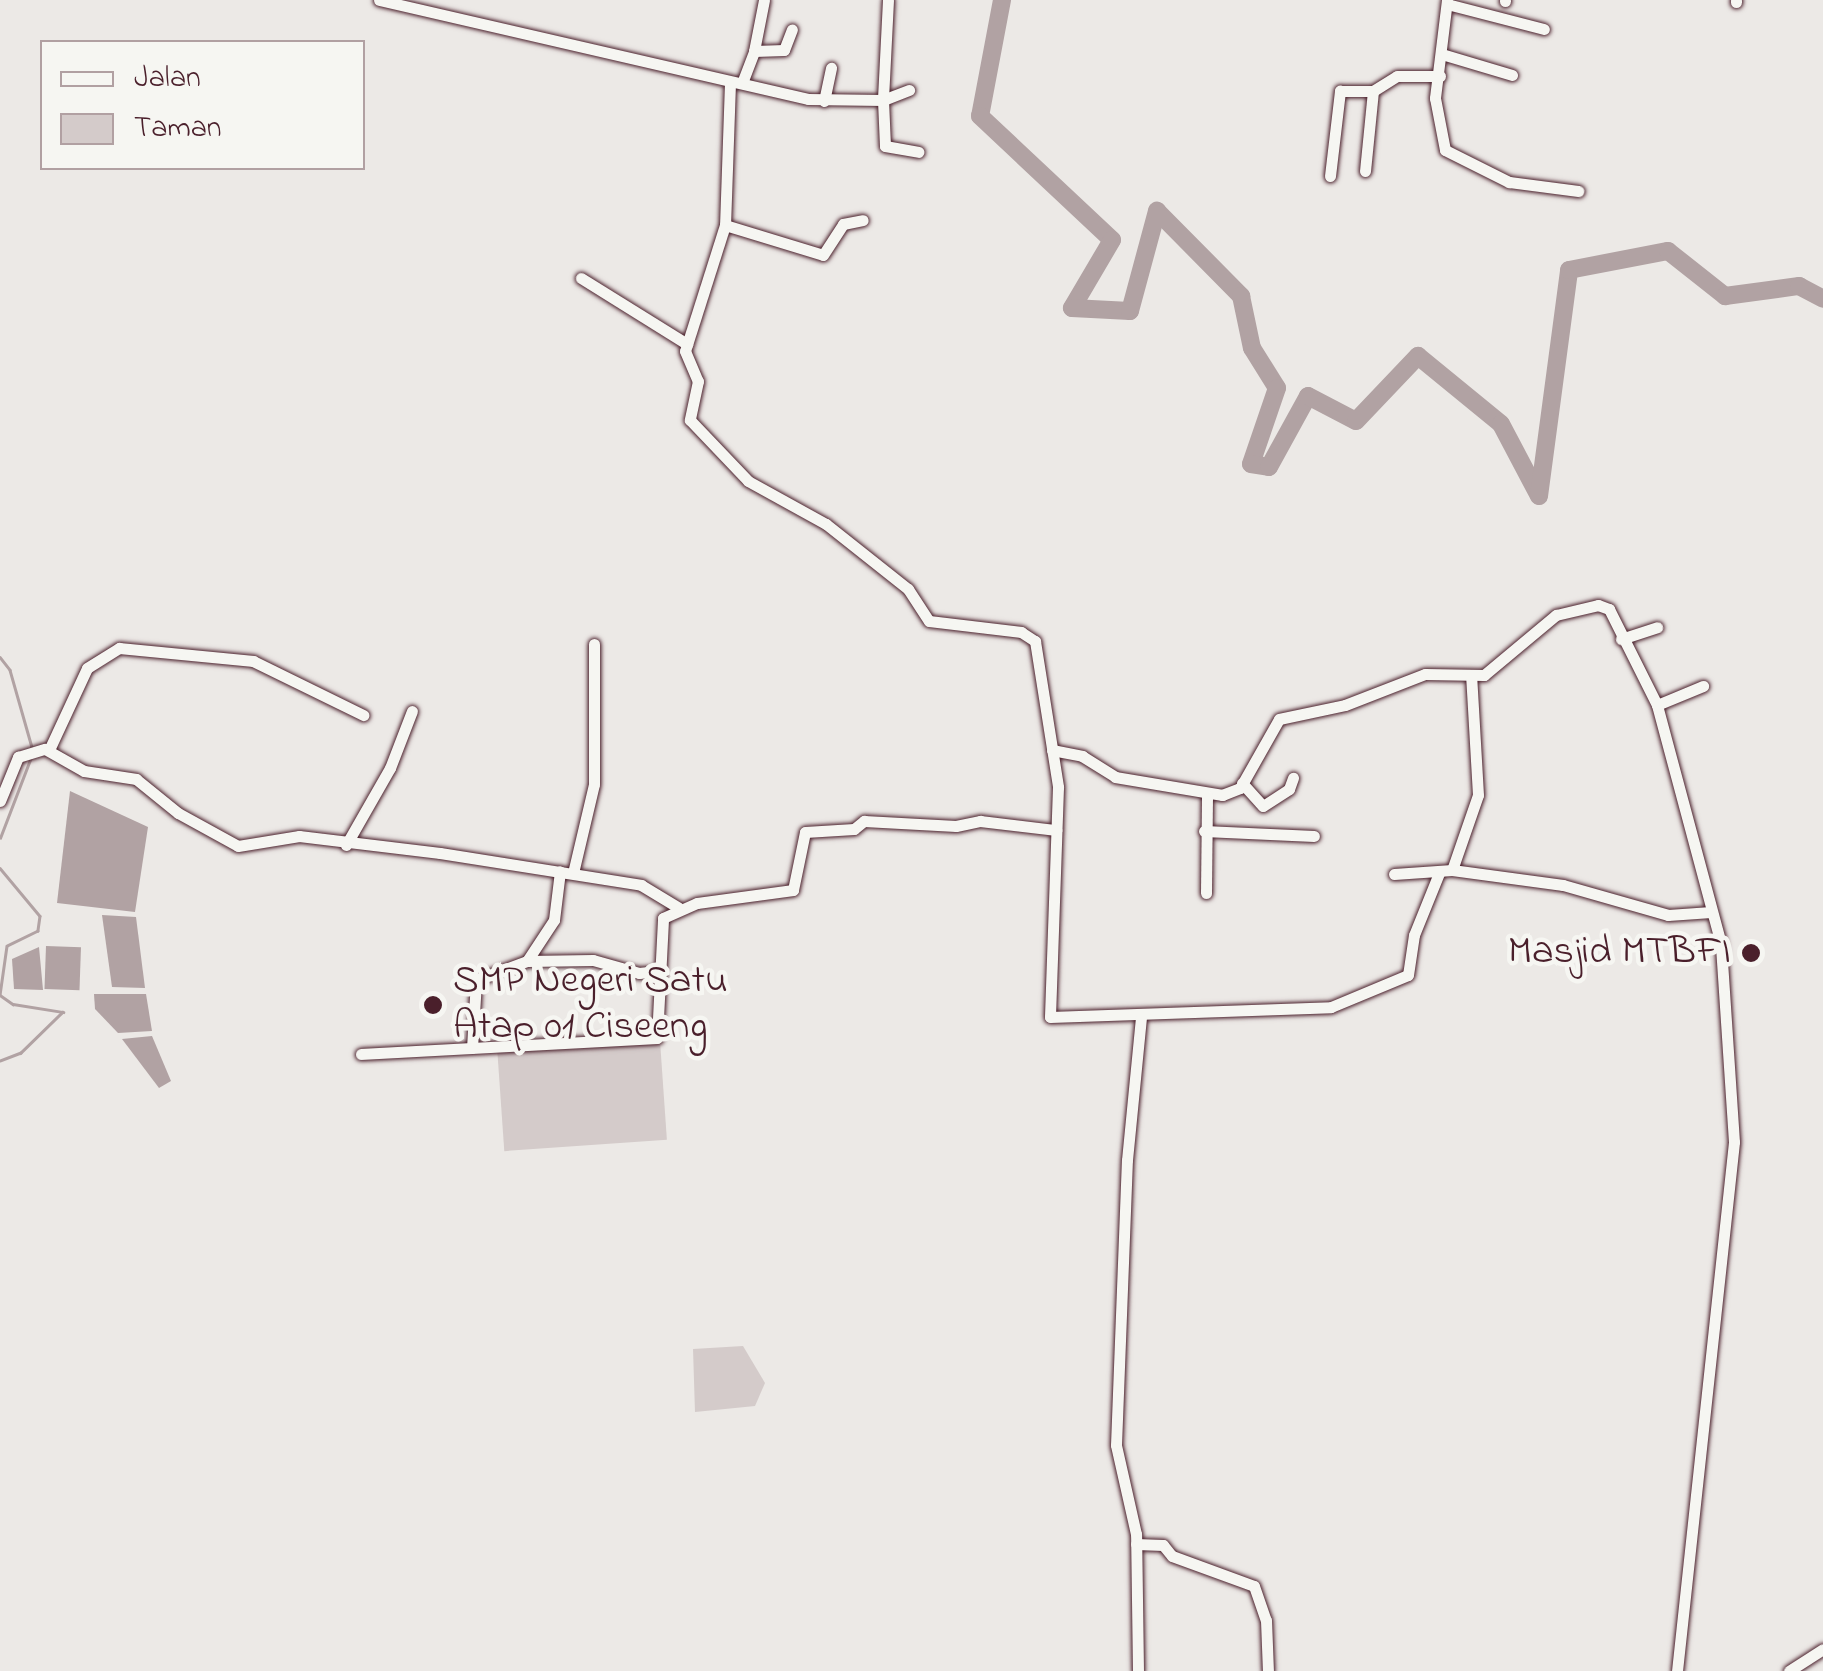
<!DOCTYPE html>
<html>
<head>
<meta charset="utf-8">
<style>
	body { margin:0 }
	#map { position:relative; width:1823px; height:1671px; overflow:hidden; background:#ece9e6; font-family:"Indie Flower",sans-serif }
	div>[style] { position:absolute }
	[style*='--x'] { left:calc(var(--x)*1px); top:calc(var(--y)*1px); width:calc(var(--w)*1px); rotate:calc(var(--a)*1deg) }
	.green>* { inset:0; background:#d4cbca; transform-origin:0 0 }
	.water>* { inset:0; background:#b1a2a3; transform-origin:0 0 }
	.stream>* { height:2.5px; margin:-1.25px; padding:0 1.25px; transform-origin:1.25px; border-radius:1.25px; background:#b1a2a3 }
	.river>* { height:18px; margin:-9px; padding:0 9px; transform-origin:9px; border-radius:9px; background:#b1a2a3 }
	.roads { filter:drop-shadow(0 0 2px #4a1f2b) drop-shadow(0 0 2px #4a1f2b) }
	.minor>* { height:11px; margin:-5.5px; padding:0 5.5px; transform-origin:5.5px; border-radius:5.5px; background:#f6f6f2 }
	.dots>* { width:28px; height:28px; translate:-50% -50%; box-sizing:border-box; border:5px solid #f6f6f2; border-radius:50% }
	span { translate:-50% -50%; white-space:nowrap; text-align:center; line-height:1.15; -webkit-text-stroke:9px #f6f6f2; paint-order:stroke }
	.poi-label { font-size:40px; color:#4a1f2b }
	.right { translate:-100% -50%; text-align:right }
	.left { translate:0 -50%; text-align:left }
	.legend { position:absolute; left:40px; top:40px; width:325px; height:130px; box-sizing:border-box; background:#f6f6f2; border:2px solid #b1a0a2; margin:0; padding:12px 18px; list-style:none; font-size:30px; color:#4a1f2b }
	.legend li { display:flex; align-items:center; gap:20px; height:50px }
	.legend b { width:50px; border:2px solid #b1a0a2 }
</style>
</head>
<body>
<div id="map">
	<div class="green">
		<div style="left:660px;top:1041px;width:99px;height:163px;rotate:86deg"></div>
		<div style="clip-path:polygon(743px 1346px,765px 1383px,755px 1406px,695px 1412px,693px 1349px)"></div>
	</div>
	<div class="water">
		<div style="clip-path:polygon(70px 791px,148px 827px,135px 912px,57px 903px)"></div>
		<div style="clip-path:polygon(102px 915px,136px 917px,145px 988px,112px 987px)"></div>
		<div style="left:46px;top:946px;width:35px;height:43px;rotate:2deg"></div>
		<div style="clip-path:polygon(39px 947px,43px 990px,14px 989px,12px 959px)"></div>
		<div style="clip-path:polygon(94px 994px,146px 994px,152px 1031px,118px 1033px,95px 1009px)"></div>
		<div style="clip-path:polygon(152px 1036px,171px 1081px,159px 1088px,122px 1039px)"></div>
	</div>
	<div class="stream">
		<div style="--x:0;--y:657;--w:16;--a:52"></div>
		<div style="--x:10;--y:670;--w:80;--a:74.1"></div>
		<div style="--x:0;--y:838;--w:84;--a:-69"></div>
		<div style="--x:0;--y:868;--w:62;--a:50.2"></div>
		<div style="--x:40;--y:916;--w:15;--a:98"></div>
		<div style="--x:38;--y:931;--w:34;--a:154"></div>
		<div style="--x:7;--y:946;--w:49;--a:98.1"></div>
		<div style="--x:0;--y:995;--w:16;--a:35"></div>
		<div style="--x:13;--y:1004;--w:51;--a:9.1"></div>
		<div style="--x:63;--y:1012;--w:59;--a:135.7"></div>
		<div style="--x:21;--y:1053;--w:22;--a:159"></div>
	</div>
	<div class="river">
		<div style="--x:1002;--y:0;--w:118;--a:100.7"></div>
		<div style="--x:980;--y:116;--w:181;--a:43.2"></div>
		<div style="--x:1112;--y:240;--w:79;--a:120.5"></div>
		<div style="--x:1072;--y:308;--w:58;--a:3"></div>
		<div style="--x:1130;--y:311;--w:104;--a:-74.9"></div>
		<div style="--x:1157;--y:211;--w:120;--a:45.3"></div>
		<div style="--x:1241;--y:296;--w:53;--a:78.1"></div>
		<div style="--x:1252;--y:348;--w:47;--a:58"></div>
		<div style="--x:1277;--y:388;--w:80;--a:108.9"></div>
		<div style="--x:1251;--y:464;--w:18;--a:9"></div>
		<div style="--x:1269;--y:467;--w:81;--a:-61.2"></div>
		<div style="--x:1308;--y:396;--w:54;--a:27.5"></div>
		<div style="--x:1356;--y:421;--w:90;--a:-46.4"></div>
		<div style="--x:1418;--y:356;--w:107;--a:39.3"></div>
		<div style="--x:1501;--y:424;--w:81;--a:62.2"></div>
		<div style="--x:1539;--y:496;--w:228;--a:-82.4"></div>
		<div style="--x:1569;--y:270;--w:101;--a:-10.9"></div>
		<div style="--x:1668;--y:251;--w:73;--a:38.3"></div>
		<div style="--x:1725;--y:296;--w:75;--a:-7.7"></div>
		<div style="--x:1799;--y:286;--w:27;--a:28"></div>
	</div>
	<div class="roads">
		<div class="minor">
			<div style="--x:379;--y:0;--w:440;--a:13"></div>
			<div style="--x:808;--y:99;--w:75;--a:0.8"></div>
			<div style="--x:883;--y:100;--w:46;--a:87.5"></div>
			<div style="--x:885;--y:146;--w:34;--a:10"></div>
			<div style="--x:888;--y:0;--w:100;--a:92.9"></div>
			<div style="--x:883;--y:100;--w:28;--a:-21"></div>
			<div style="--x:1447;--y:0;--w:99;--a:97"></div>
			<div style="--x:1435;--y:98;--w:53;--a:79.1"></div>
			<div style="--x:1445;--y:150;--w:72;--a:26.6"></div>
			<div style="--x:1509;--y:182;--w:70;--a:7.4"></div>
			<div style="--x:1505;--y:1;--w:1;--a:-90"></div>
			<div style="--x:1736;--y:2;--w:2;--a:-90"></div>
			<div style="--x:1447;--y:4;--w:100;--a:14.5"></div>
			<div style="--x:754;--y:51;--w:52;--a:-78.9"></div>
			<div style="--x:1445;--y:55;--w:70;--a:16.6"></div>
			<div style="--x:730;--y:83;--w:142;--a:92"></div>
			<div style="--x:725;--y:225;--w:132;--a:107.6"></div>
			<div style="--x:685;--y:351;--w:33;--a:67"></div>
			<div style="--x:698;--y:381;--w:40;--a:102"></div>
			<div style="--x:690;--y:420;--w:84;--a:46.4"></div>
			<div style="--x:748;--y:481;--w:89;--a:28.9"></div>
			<div style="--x:826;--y:524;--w:105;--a:38.4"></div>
			<div style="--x:908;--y:589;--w:38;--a:57"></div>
			<div style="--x:929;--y:621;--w:93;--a:6.8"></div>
			<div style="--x:1021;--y:632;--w:17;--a:33"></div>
			<div style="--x:1035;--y:641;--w:148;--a:81"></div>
			<div style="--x:1058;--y:787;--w:230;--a:92"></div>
			<div style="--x:1050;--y:1017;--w:281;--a:-2"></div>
			<div style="--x:1331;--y:1007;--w:83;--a:-22.6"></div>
			<div style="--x:1408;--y:975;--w:40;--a:-81.5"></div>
			<div style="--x:1414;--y:935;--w:67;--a:-68"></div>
			<div style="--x:742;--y:83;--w:34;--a:-69"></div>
			<div style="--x:754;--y:51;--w:30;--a:-2"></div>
			<div style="--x:784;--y:50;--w:22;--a:-69"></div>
			<div style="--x:824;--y:101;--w:34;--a:-78"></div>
			<div style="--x:1365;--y:171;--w:80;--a:-84.3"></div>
			<div style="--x:1330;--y:176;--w:86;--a:-83.3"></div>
			<div style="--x:1340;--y:91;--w:33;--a:0"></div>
			<div style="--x:1373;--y:91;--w:28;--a:-32"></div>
			<div style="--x:1397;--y:76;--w:43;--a:0"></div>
			<div style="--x:725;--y:225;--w:102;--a:17"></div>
			<div style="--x:823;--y:255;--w:37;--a:-57"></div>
			<div style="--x:843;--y:224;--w:20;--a:-11"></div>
			<div style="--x:581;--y:278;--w:125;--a:31.9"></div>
			<div style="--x:1621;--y:639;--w:38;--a:-18"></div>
			<div style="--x:49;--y:750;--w:90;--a:-65.1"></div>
			<div style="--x:87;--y:668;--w:38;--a:-32"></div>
			<div style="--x:119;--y:648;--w:135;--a:5.5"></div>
			<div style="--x:253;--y:661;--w:123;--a:26.1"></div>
			<div style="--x:1052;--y:750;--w:31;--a:11"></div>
			<div style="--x:1082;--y:756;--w:39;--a:32"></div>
			<div style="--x:1115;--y:777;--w:109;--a:9.5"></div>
			<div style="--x:1222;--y:795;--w:19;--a:-21"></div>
			<div style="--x:1240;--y:788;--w:79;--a:-60.5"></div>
			<div style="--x:1279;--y:719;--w:67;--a:-12"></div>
			<div style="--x:1345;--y:705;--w:86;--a:-21.2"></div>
			<div style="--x:1425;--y:674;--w:59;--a:1"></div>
			<div style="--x:1484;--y:675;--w:94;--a:-39.8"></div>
			<div style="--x:1556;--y:615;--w:43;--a:-13.4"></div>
			<div style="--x:1598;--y:605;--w:12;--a:20"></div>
			<div style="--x:1609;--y:609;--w:107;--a:63.4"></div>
			<div style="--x:1242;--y:783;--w:31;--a:48"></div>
			<div style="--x:1263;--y:806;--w:31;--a:-33"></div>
			<div style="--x:1289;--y:789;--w:12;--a:-70"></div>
			<div style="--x:0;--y:801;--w:48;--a:-67.8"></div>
			<div style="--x:18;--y:757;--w:28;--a:-17"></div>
			<div style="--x:45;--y:749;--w:45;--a:29.4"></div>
			<div style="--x:84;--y:771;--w:53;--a:8.7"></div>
			<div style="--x:136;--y:779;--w:54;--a:39"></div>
			<div style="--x:178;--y:813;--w:68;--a:28.8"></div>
			<div style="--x:238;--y:846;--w:62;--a:-9.3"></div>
			<div style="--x:299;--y:836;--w:142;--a:6.9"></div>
			<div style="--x:440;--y:853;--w:204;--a:9"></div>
			<div style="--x:641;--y:885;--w:44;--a:31.2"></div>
			<div style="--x:1204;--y:831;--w:110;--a:2.6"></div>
			<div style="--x:346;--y:845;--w:89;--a:-60.3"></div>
			<div style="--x:390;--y:768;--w:61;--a:-68.9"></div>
			<div style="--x:1452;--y:870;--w:112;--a:7.7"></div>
			<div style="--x:1563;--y:885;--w:109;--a:15.9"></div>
			<div style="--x:1668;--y:915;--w:43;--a:-4"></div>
			<div style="--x:573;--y:873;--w:91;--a:-76.7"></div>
			<div style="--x:594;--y:784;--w:140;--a:-90"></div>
			<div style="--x:1394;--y:874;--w:58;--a:-3.9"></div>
			<div style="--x:1452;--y:870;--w:79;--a:-70.9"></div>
			<div style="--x:1478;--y:795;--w:120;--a:-93.3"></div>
			<div style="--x:1206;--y:893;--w:97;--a:-89.4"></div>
			<div style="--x:527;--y:961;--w:66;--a:-0.9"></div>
			<div style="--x:593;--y:960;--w:48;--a:15.8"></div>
			<div style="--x:639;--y:973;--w:19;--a:-6"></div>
			<div style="--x:472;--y:1048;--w:68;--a:-86.6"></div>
			<div style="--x:476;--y:980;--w:54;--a:-20.4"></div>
			<div style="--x:527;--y:961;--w:49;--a:-56.6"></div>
			<div style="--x:554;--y:920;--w:49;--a:-83"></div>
			<div style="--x:361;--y:1054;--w:296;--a:-3.1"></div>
			<div style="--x:657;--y:1038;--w:120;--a:-87.1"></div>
			<div style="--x:663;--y:918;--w:37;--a:-24"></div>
			<div style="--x:697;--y:903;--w:97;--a:-7.7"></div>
			<div style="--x:793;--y:890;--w:59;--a:-78.3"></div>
			<div style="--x:805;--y:832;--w:49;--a:-3.5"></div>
			<div style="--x:854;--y:829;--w:13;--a:-39"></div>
			<div style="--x:864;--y:821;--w:92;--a:3.1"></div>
			<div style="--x:956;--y:826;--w:25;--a:-12"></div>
			<div style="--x:980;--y:821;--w:77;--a:6.8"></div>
			<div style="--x:1136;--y:1544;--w:27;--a:2"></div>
			<div style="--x:1163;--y:1545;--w:14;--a:51"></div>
			<div style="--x:1172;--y:1556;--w:87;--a:20.1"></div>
			<div style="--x:1254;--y:1586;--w:36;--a:71"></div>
			<div style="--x:1266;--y:1620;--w:51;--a:87.8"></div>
			<div style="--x:1138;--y:1671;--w:137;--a:-90.8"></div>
			<div style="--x:1136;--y:1534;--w:91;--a:-102.7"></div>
			<div style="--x:1116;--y:1445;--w:285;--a:-87.8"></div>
			<div style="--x:1127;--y:1160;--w:145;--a:-84.4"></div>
			<div style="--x:1677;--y:1671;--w:532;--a:-83.85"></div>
			<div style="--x:1734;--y:1142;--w:198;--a:-93.8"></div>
			<div style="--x:1721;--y:944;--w:247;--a:-105"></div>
			<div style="--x:1657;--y:705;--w:50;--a:-22.4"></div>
			<div style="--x:1789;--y:1671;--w:40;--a:-32.9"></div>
		</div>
	</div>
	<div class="dots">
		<div style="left:1751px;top:953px;background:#4a1f2b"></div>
		<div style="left:433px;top:1005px;background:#4a1f2b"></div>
	</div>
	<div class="poi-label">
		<span class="right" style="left:1731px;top:953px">Masjid MTBFI</span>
		<span class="left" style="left:453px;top:1005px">SMP Negeri Satu<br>Atap 01 Ciseeng</span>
	</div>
	<ul class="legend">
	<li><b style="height:12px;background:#f6f6f2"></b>Jalan</li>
	<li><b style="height:28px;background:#d4cbca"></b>Taman</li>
	</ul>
</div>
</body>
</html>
